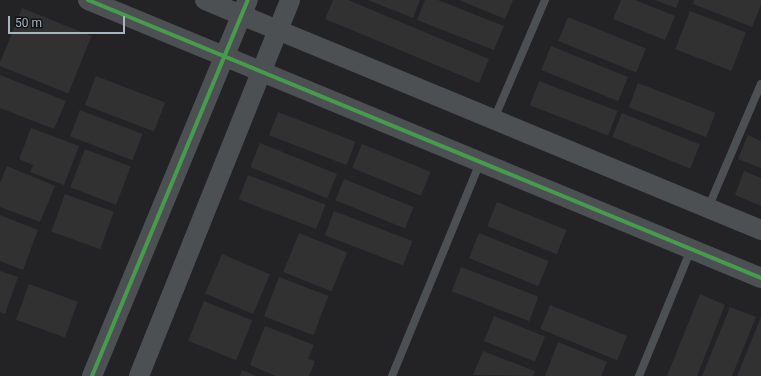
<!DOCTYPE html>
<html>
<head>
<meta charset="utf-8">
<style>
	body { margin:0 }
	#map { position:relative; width:761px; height:376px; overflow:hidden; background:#19191a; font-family:Roboto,sans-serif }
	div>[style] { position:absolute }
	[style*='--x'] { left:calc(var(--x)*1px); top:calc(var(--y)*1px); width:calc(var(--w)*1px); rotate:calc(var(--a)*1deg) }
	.built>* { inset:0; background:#232326; transform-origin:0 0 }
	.building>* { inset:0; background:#313132; transform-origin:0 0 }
	.service>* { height:8px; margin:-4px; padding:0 4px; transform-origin:4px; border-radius:4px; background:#4d5053 }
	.tertiary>* { height:20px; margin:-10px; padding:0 10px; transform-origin:10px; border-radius:10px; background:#4d5053 }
	.cycleway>* { height:4px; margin:-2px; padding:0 2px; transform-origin:2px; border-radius:2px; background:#469c4c }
	span { translate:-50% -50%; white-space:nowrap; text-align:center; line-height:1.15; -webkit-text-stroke:3.5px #131416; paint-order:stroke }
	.scale { position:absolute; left:8px; top:16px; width:117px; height:18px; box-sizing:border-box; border:2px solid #aab4bb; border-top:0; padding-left:5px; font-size:12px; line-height:14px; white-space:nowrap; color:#aab4bb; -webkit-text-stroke:3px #131416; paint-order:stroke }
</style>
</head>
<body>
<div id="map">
	<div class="built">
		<div style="left:0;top:0;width:761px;height:376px"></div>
	</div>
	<div class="building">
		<div style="clip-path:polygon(333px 0,348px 0,489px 59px,479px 83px,325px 19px)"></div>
		<div style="clip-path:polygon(368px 0,420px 0,413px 18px)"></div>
		<div style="clip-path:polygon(425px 0,438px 0,504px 26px,494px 50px,417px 20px)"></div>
		<div style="clip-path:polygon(459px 0,513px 0,505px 19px)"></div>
		<div style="clip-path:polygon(621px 0,635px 0,675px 16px,665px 40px,613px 19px)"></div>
		<div style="clip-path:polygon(655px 0,679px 0,676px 8px)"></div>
		<div style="clip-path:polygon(694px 0,761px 0,761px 5px,752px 27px,693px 4px)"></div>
		<div style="left:22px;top:8px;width:75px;height:62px;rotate:22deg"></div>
		<div style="left:690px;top:11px;width:60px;height:41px;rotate:21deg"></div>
		<div style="left:568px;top:17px;width:84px;height:26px;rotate:22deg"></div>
		<div style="left:551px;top:46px;width:83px;height:26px;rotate:22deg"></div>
		<div style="clip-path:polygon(0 75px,66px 101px,54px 129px,0 108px)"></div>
		<div style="left:96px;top:76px;width:74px;height:31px;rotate:21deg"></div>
		<div style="left:539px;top:81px;width:84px;height:26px;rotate:21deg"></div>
		<div style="left:638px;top:83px;width:83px;height:26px;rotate:21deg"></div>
		<div style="left:80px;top:110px;width:67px;height:28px;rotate:21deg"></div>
		<div style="left:278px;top:112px;width:83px;height:25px;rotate:21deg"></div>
		<div style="left:622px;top:113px;width:84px;height:26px;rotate:22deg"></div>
		<div style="clip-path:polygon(31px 128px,79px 146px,64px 185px,30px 172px,33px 165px,19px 159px)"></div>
		<div style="clip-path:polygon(748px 135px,761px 141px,761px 168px,738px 159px)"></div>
		<div style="left:260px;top:143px;width:83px;height:26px;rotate:22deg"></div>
		<div style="left:362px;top:144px;width:74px;height:26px;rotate:22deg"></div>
		<div style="left:85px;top:149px;width:49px;height:41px;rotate:21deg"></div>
		<div style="clip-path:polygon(7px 166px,55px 186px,40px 222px,0 207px,0 183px)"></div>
		<div style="clip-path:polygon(744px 171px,761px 178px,761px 206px,735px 195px)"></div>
		<div style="left:248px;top:175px;width:83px;height:26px;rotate:21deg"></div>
		<div style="left:344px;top:179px;width:75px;height:23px;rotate:22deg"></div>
		<div style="left:65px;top:194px;width:52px;height:40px;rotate:20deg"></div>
		<div style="left:497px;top:202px;width:75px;height:26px;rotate:22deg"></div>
		<div style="left:334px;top:211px;width:84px;height:26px;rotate:21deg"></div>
		<div style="clip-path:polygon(0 215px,38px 230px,23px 270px,0 261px)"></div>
		<div style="left:299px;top:233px;width:52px;height:42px;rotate:22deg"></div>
		<div style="left:479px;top:233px;width:75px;height:27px;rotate:22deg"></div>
		<div style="left:222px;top:254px;width:52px;height:43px;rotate:23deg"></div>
		<div style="left:461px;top:267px;width:83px;height:26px;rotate:21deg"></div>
		<div style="clip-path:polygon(0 271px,18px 277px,5px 314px,0 312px)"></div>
		<div style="left:279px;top:277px;width:53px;height:42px;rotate:21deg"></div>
		<div style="left:29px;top:284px;width:52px;height:38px;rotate:20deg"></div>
		<div style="clip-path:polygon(700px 294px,725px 305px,697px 376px,667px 376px)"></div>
		<div style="left:204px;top:301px;width:52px;height:43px;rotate:22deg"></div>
		<div style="left:550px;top:305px;width:83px;height:26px;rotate:22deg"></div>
		<div style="clip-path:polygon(730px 307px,756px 317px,732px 376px,702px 376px)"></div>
		<div style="left:494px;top:316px;width:55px;height:27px;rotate:22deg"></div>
		<div style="clip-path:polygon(761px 317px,761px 376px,737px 376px)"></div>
		<div style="clip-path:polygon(265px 326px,314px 345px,308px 359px,315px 361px,309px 376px,276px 376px,250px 365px)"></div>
		<div style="clip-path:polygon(558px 342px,607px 362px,601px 376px,545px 376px)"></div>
		<div style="clip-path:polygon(483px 351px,535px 371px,533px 376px,473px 375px)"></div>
		<div style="clip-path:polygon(242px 370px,256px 376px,240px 376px)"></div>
	</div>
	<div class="service">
		<div style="--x:494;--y:119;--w:129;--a:-66.8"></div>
		<div style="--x:708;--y:208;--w:135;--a:-66.9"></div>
		<div style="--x:392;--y:376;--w:231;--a:-67.6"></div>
		<div style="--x:639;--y:376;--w:137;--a:-67.7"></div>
	</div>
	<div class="tertiary">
		<div style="--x:88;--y:0;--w:728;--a:22.44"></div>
		<div style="--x:205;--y:0;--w:602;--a:22.47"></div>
		<div style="--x:92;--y:376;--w:407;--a:-67.5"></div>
		<div style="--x:139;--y:376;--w:405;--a:-68.1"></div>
	</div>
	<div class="cycleway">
		<div style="--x:88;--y:0;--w:728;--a:22.44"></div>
		<div style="--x:92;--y:376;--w:407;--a:-67.5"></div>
	</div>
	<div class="scale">50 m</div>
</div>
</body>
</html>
